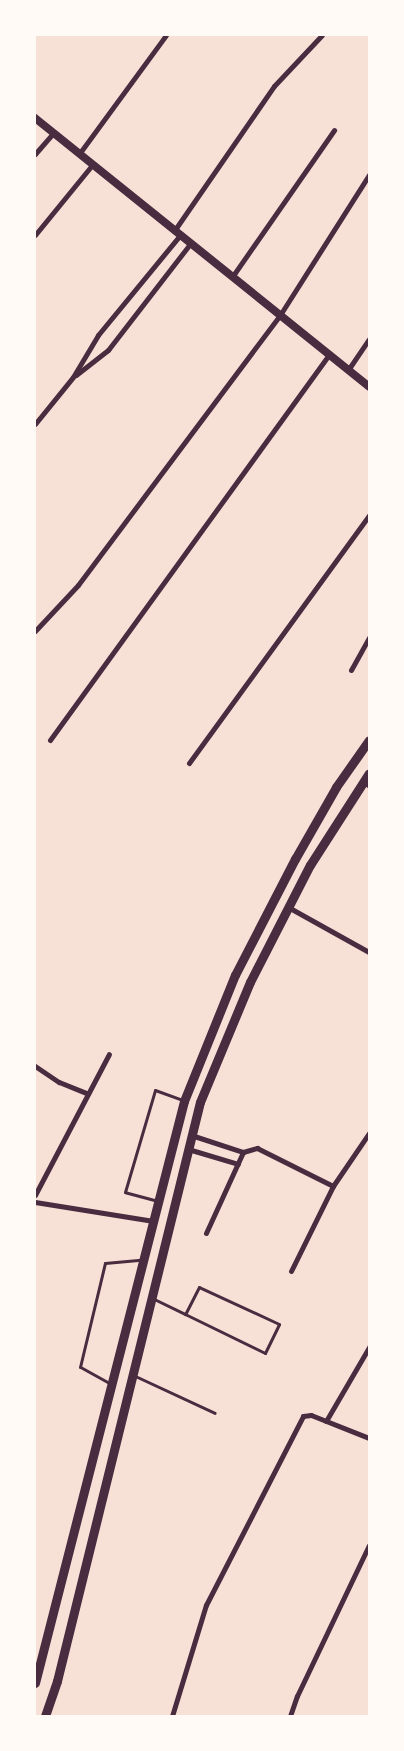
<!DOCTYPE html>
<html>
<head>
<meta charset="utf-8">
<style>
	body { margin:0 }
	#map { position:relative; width:404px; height:1751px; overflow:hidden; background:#f7e1d7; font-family:Signika,sans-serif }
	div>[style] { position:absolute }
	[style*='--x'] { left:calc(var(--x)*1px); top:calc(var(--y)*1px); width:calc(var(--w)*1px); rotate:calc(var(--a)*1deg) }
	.service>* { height:3px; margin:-1.5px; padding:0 1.5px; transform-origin:1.5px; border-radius:1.5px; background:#4a2c40 }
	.minor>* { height:5px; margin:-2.5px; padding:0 2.5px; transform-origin:2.5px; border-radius:2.5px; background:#4a2c40 }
	.tertiary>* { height:8px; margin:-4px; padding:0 4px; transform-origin:4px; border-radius:4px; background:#4a2c40 }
	.secondary>* { height:9px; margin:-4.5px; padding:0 4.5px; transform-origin:4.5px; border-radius:4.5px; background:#4a2c40 }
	span { translate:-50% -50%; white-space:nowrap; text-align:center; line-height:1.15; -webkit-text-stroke:4px #fffaf5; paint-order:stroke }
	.frame { position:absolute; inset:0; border:36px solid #fffaf5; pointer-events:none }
</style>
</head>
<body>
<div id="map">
	<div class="service">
		<div style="--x:363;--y:782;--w:8;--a:40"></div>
		<div style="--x:158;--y:1201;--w:34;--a:-165"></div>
		<div style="--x:125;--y:1192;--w:106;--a:-73.6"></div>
		<div style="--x:155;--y:1090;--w:29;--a:20"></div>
		<div style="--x:152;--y:1298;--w:37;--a:26"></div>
		<div style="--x:185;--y:1314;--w:89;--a:26"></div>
		<div style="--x:265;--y:1353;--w:32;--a:-64"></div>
		<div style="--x:279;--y:1324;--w:88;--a:-155.2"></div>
		<div style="--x:199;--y:1287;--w:30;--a:117"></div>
		<div style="--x:133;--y:1375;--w:90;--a:24.9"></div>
		<div style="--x:111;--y:1384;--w:35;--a:-151"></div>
		<div style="--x:80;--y:1367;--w:107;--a:-76.5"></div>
		<div style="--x:105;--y:1263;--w:36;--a:-5"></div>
	</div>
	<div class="minor">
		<div style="--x:35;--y:154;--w:28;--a:-49"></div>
		<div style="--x:79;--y:154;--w:147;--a:-53.8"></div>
		<div style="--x:174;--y:231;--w:176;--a:-55.4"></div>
		<div style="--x:274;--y:86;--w:70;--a:-46.7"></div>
		<div style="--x:35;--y:235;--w:90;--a:-50.8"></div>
		<div style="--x:232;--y:277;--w:179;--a:-55.2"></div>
		<div style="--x:348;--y:370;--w:37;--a:-56"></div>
		<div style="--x:76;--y:375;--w:41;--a:-38"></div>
		<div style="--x:108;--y:350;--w:134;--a:-52.3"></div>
		<div style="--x:35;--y:424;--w:60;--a:-51"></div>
		<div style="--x:73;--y:377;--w:49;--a:-59.2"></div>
		<div style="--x:98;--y:335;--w:129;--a:-50.6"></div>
		<div style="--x:35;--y:631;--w:63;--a:-46.9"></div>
		<div style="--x:78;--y:585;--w:337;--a:-53.2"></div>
		<div style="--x:280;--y:315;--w:166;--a:-57.6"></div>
		<div style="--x:351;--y:670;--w:37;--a:-61"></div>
		<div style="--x:50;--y:740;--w:475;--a:-54.1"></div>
		<div style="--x:189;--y:763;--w:306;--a:-54"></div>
		<div style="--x:288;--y:907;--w:93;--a:29.1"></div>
		<div style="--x:35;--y:1066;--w:29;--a:34"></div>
		<div style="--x:59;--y:1082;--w:31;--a:22"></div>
		<div style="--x:191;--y:1135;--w:55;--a:18.1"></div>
		<div style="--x:188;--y:1149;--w:52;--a:16.7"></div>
		<div style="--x:35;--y:1195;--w:159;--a:-62.3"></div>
		<div style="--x:35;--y:1202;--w:120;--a:9.1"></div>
		<div style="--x:206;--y:1233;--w:89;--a:-65.4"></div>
		<div style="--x:243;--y:1152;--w:15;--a:-16"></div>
		<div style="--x:257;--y:1148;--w:85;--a:26.6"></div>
		<div style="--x:291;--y:1271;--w:95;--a:-63.7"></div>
		<div style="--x:333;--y:1186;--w:64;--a:-55.8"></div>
		<div style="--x:326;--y:1421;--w:86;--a:-59.8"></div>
		<div style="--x:172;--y:1716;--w:116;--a:-73"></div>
		<div style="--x:206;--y:1605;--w:212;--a:-62.8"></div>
		<div style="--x:303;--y:1416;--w:8;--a:-7"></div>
		<div style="--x:311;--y:1415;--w:62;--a:21.6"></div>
		<div style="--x:290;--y:1716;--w:21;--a:-71"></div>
		<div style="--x:297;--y:1696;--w:167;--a:-64.5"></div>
	</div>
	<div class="tertiary">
		<div style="--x:35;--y:118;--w:429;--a:38.8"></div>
	</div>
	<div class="secondary">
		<div style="--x:35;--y:1683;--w:601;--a:-75.64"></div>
		<div style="--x:184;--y:1101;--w:136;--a:-68"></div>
		<div style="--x:235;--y:975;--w:131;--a:-62.7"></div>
		<div style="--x:295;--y:859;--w:83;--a:-60.3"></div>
		<div style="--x:336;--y:787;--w:57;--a:-54.9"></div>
		<div style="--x:45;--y:1716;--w:37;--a:-71"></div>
		<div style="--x:57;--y:1681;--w:596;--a:-76.13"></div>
		<div style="--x:200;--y:1102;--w:130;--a:-67.4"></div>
		<div style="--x:250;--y:982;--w:131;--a:-62.9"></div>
		<div style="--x:310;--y:865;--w:109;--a:-57.3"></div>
	</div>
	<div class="frame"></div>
</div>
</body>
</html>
